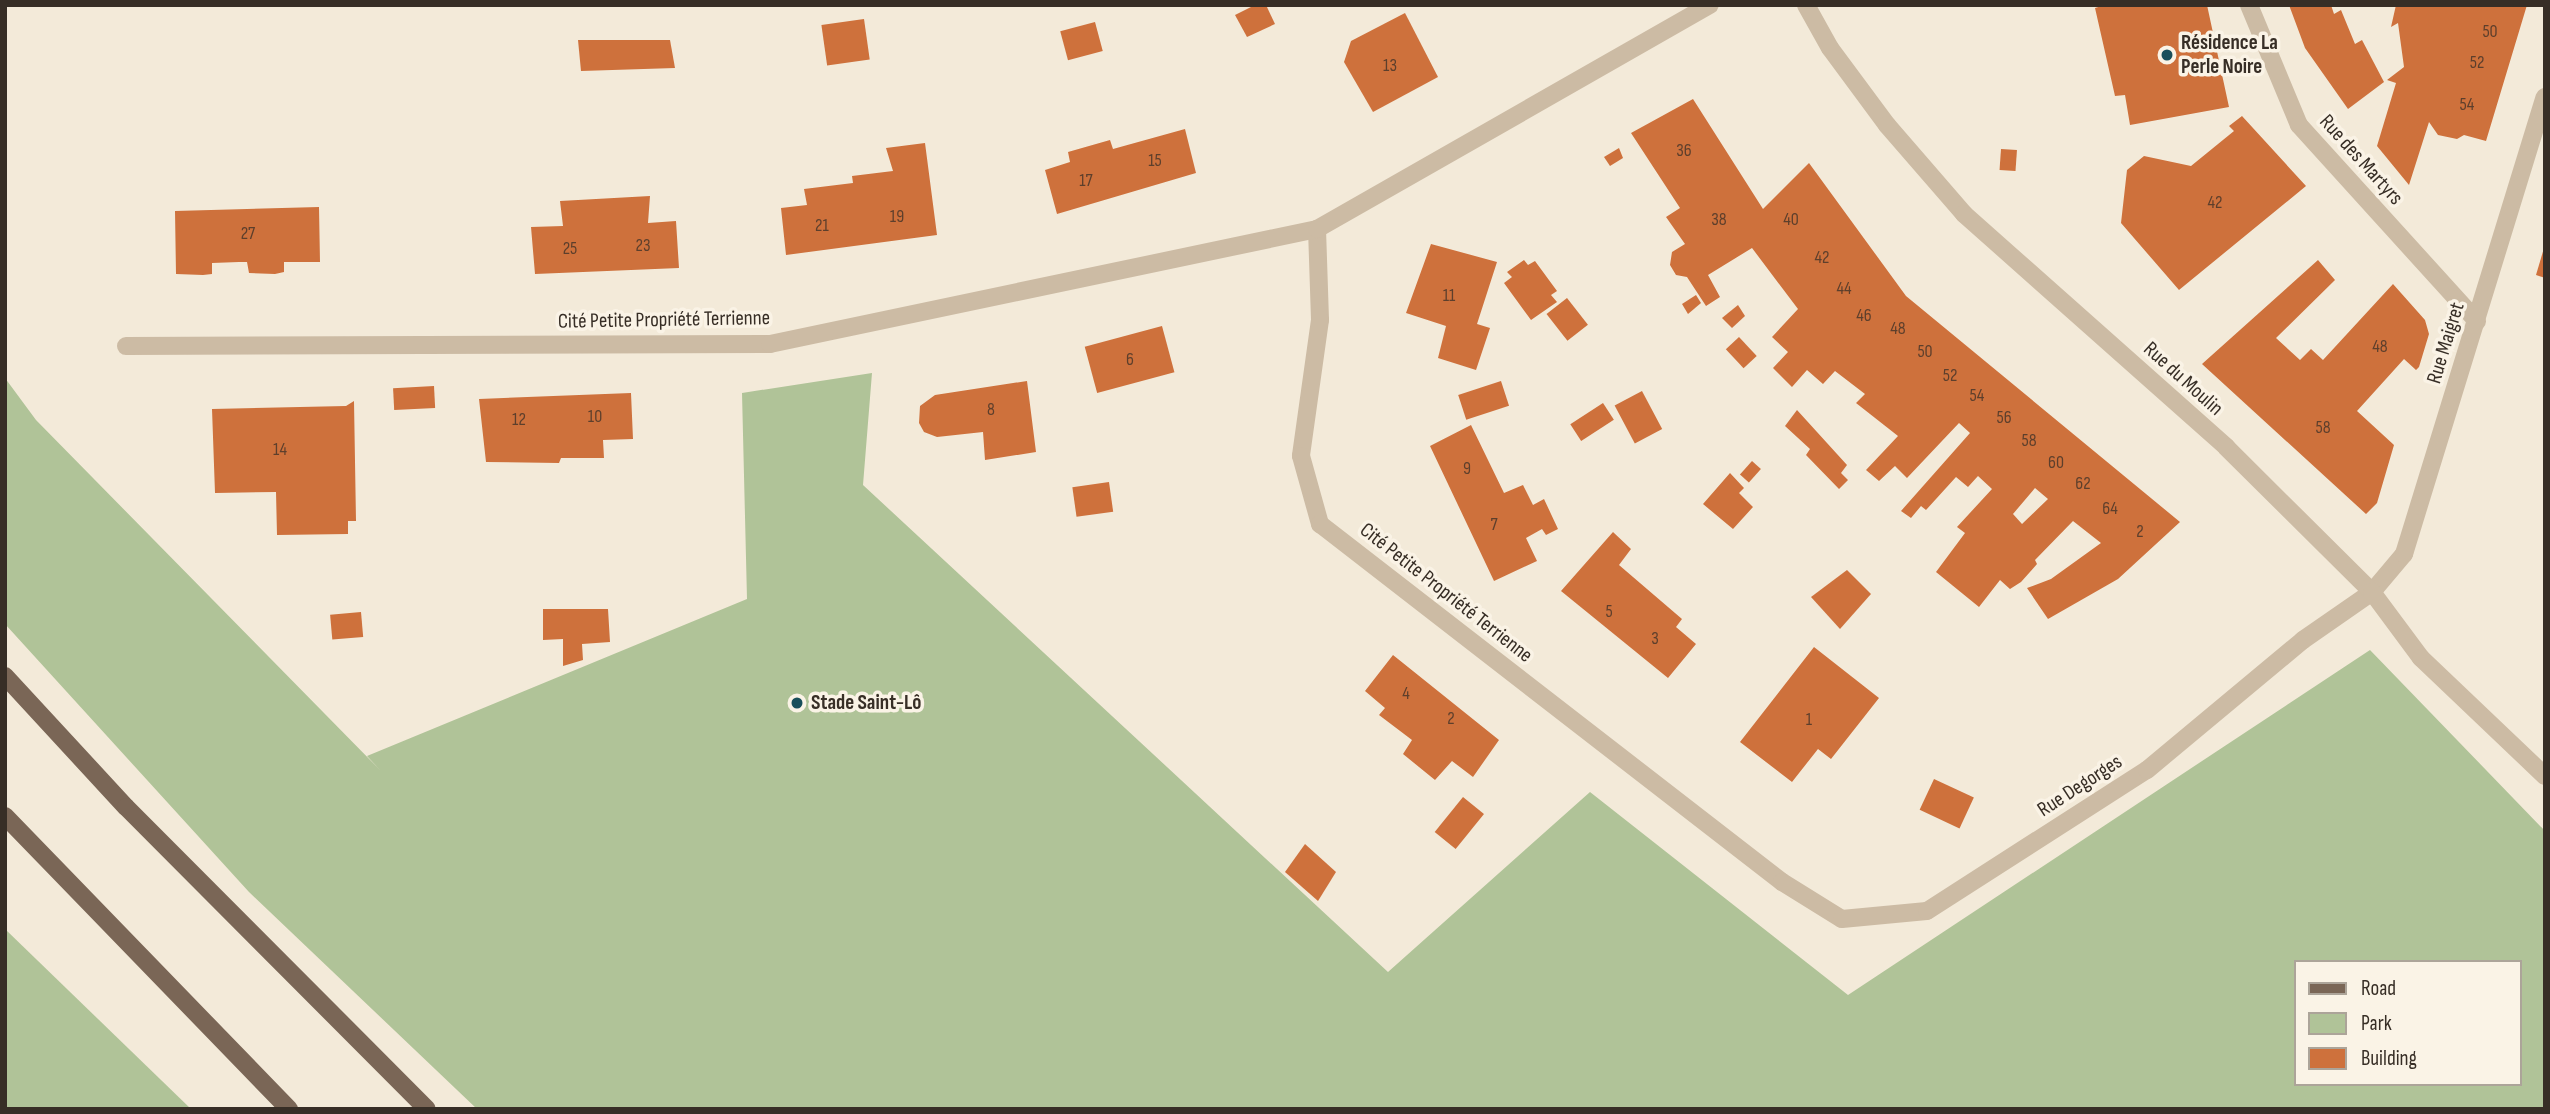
<!DOCTYPE html>
<html>
<head>
<meta charset="utf-8">
<style>
	body { margin:0 }
	#map { position:relative; width:2550px; height:1114px; overflow:hidden; background:#f3ead9; font-family:"Sofia Sans Condensed",sans-serif }
	div>[style] { position:absolute }
	[style*='--x'] { left:calc(var(--x)*1px); top:calc(var(--y)*1px); width:calc(var(--w)*1px); rotate:calc(var(--a)*1deg) }
	.green>* { inset:0; background:#b0c398 }
	.building>* { inset:0; background:#ce713c; transform-origin:0 0 }
	.minor>* { height:18px; margin:-9px; padding:0 9px; transform-origin:9px; border-radius:9px; background:#ccbba4 }
	.tertiary>* { height:18px; margin:-9px; padding:0 9px; transform-origin:9px; border-radius:9px; background:#ccbba4 }
	.primary>* { height:18px; margin:-9px; padding:0 9px; transform-origin:9px; border-radius:9px; background:#7a6656 }
	.dots>* { width:19px; height:19px; translate:-50% -50%; box-sizing:border-box; border:4px solid #faf3e6; border-radius:50% }
	span { translate:-50% -50%; white-space:nowrap; text-align:center; line-height:1.15; -webkit-text-stroke:7px #faf3e6; paint-order:stroke }
	.number-label { font-size:18px; color:#5d3f2c }
	.number-label span { -webkit-text-stroke-width:0 }
	.poi-label { font-size:21px; color:#372e26; font-weight:700 }
	.left { translate:0 -50%; text-align:left }
	.street-label { font-size:21px; color:#372e26 }
	.frame { position:absolute; inset:0; border:7px solid #372e26; pointer-events:none }
	.legend { position:absolute; left:2294px; top:960px; width:228px; height:126px; box-sizing:border-box; background:#faf3e6; border:2px solid #aca499; margin:0; padding:9px 12px; list-style:none; font-size:21px; color:#372e26 }
	.legend li { display:flex; align-items:center; gap:14px; height:35px }
	.legend b { width:35px; border:2px solid #aca499 }
</style>
</head>
<body>
<div id="map">
	<div class="green">
		<div style="clip-path:polygon(evenodd,872px 373px,863px 485px,1388px 972px,1590px 792px,1848px 995px,2370px 650px,2545px 831px,2545px 1109px,477px 1109px,249px 892px,5px 624px,5px 378px,36px 420px,380px 770px,367px 756px,747px 599px,742px 393px,872px 373px,2296px 962px,2520px 962px,2520px 1084px,2296px 1084px,2296px 962px)"></div>
		<div style="clip-path:polygon(5px 929px,191px 1109px,5px 1109px)"></div>
	</div>
	<div class="building">
		<div style="clip-path:polygon(1255px 5px,1266px 5px,1275px 24px,1247px 37px,1235px 15px)"></div>
		<div style="clip-path:polygon(2105px 5px,2207px 5px,2229px 107px,2130px 125px,2125px 95px,2115px 96px,2095px 8px)"></div>
		<div style="clip-path:polygon(2289px 5px,2331px 5px,2334px 14px,2341px 10px,2355px 44px,2362px 40px,2384px 82px,2348px 109px,2305px 48px)"></div>
		<div style="clip-path:polygon(2396px 5px,2527px 5px,2486px 141px,2464px 135px,2457px 139px,2438px 135px,2429px 122px,2409px 185px,2377px 146px,2396px 83px,2387px 80px,2404px 67px,2398px 23px,2391px 27px)"></div>
		<div style="clip-path:polygon(1405px 13px,1438px 77px,1373px 112px,1344px 62px,1351px 41px)"></div>
		<div style="left:864px;top:19px;width:41px;height:43px;rotate:82deg"></div>
		<div style="left:1095px;top:22px;width:30px;height:36px;rotate:75deg"></div>
		<div style="clip-path:polygon(578px 40px,670px 40px,675px 68px,581px 71px)"></div>
		<div style="clip-path:polygon(evenodd,1693px 99px,1763px 209px,1809px 163px,1906px 296px,2180px 522px,2118px 579px,2048px 619px,2027px 588px,2051px 579px,2101px 543px,2073px 521px,2035px 560px,2037px 564px,2021px 582px,2010px 589px,2000px 580px,1979px 607px,1936px 572px,1965px 533px,1957px 527px,1992px 489px,1978px 476px,1968px 487px,1956px 477px,1926px 510px,1921px 506px,1911px 518px,1901px 511px,1970px 433px,1959px 423px,1907px 478px,1895px 466px,1879px 481px,1866px 470px,1898px 436px,1856px 403px,1865px 394px,1835px 371px,1823px 384px,1807px 370px,1792px 387px,1773px 368px,1788px 352px,1772px 337px,1798px 309px,1752px 248px,1708px 275px,1720px 297px,1706px 306px,1687px 277px,1676px 275px,1670px 265px,1672px 252px,1685px 244px,1666px 217px,1680px 208px,1631px 133px,1693px 99px,2035px 488px,2048px 499px,2022px 524px,2013px 514px,2035px 488px)"></div>
		<div style="clip-path:polygon(2242px 116px,2306px 186px,2179px 290px,2121px 223px,2127px 170px,2144px 156px,2191px 166px,2234px 131px,2229px 126px)"></div>
		<div style="clip-path:polygon(1185px 129px,1196px 173px,1057px 214px,1045px 170px,1070px 162px,1068px 152px,1110px 140px,1113px 149px)"></div>
		<div style="clip-path:polygon(925px 143px,937px 235px,786px 255px,781px 208px,807px 205px,804px 189px,853px 183px,852px 176px,893px 171px,886px 148px)"></div>
		<div style="clip-path:polygon(1619px 148px,1623px 158px,1610px 166px,1604px 157px)"></div>
		<div style="left:2001px;top:149px;width:16px;height:21px;rotate:4deg"></div>
		<div style="clip-path:polygon(650px 196px,648px 223px,676px 221px,679px 268px,535px 274px,531px 227px,563px 226px,560px 201px)"></div>
		<div style="clip-path:polygon(319px 207px,320px 262px,284px 262px,284px 272px,275px 274px,249px 273px,247px 262px,239px 262px,212px 263px,212px 274px,203px 275px,176px 274px,175px 211px)"></div>
		<div style="clip-path:polygon(1431px 244px,1497px 262px,1477px 324px,1490px 328px,1476px 370px,1438px 358px,1446px 326px,1406px 313px)"></div>
		<div style="clip-path:polygon(2544px 248px,2545px 248px,2545px 278px,2536px 275px)"></div>
		<div style="clip-path:polygon(1524px 260px,1528px 265px,1535px 261px,1557px 291px,1551px 295px,1557px 302px,1531px 320px,1504px 283px,1512px 277px,1507px 272px)"></div>
		<div style="clip-path:polygon(2318px 260px,2335px 280px,2276px 338px,2300px 360px,2311px 349px,2323px 360px,2393px 284px,2425px 320px,2429px 334px,2419px 367px,2416px 370px,2404px 359px,2357px 411px,2394px 445px,2377px 503px,2366px 514px,2202px 364px)"></div>
		<div style="clip-path:polygon(1696px 295px,1701px 303px,1688px 314px,1682px 304px)"></div>
		<div style="left:1567px;top:298px;width:34px;height:26px;rotate:52deg"></div>
		<div style="clip-path:polygon(1738px 305px,1745px 316px,1732px 328px,1722px 318px)"></div>
		<div style="left:1162px;top:326px;width:48px;height:80px;rotate:75deg"></div>
		<div style="left:1739px;top:337px;width:26px;height:18px;rotate:47deg"></div>
		<div style="clip-path:polygon(1027px 381px,1036px 452px,985px 460px,983px 432px,937px 437px,924px 432px,919px 423px,920px 406px,935px 395px)"></div>
		<div style="left:1501px;top:381px;width:26px;height:45px;rotate:72deg"></div>
		<div style="left:434px;top:386px;width:22px;height:41px;rotate:87deg"></div>
		<div style="left:1642px;top:391px;width:43px;height:31px;rotate:62deg"></div>
		<div style="clip-path:polygon(631px 393px,633px 439px,603px 440px,604px 458px,561px 458px,559px 463px,486px 462px,479px 399px)"></div>
		<div style="clip-path:polygon(354px 401px,356px 521px,348px 521px,348px 534px,277px 535px,276px 492px,215px 493px,212px 409px,346px 406px)"></div>
		<div style="left:1603px;top:403px;width:20px;height:39px;rotate:57deg"></div>
		<div style="clip-path:polygon(1797px 410px,1847px 465px,1841px 473px,1848px 480px,1839px 489px,1806px 455px,1810px 449px,1785px 426px)"></div>
		<div style="clip-path:polygon(1471px 425px,1504px 493px,1523px 485px,1533px 505px,1544px 499px,1558px 529px,1546px 535px,1542px 529px,1526px 538px,1537px 561px,1494px 581px,1430px 446px)"></div>
		<div style="left:1752px;top:461px;width:12px;height:18px;rotate:42deg"></div>
		<div style="clip-path:polygon(1730px 473px,1744px 488px,1739px 493px,1753px 507px,1733px 529px,1703px 504px)"></div>
		<div style="left:1109px;top:482px;width:30px;height:37px;rotate:82deg"></div>
		<div style="clip-path:polygon(1613px 532px,1631px 549px,1619px 565px,1682px 619px,1676px 627px,1696px 644px,1668px 678px,1561px 591px)"></div>
		<div style="clip-path:polygon(1847px 570px,1871px 594px,1840px 629px,1811px 597px)"></div>
		<div style="clip-path:polygon(543px 609px,608px 609px,610px 642px,582px 644px,583px 660px,563px 666px,563px 639px,543px 640px)"></div>
		<div style="left:361px;top:612px;width:25px;height:31px;rotate:85deg"></div>
		<div style="clip-path:polygon(1814px 647px,1879px 698px,1831px 759px,1818px 749px,1792px 782px,1740px 742px)"></div>
		<div style="clip-path:polygon(1393px 655px,1499px 740px,1473px 777px,1452px 761px,1435px 780px,1403px 754px,1412px 740px,1379px 715px,1385px 708px,1365px 691px)"></div>
		<div style="left:1934px;top:779px;width:44px;height:34px;rotate:25deg"></div>
		<div style="left:1463px;top:797px;width:27px;height:45px;rotate:39deg"></div>
		<div style="clip-path:polygon(1305px 844px,1336px 872px,1318px 901px,1285px 872px)"></div>
	</div>
	<div class="minor">
		<div style="--x:2249;--y:5;--w:130;--a:67.4"></div>
		<div style="--x:2299;--y:125;--w:265;--a:47.8"></div>
		<div style="--x:1317;--y:229;--w:91;--a:88.1"></div>
		<div style="--x:1320;--y:320;--w:137;--a:98"></div>
		<div style="--x:1301;--y:456;--w:71;--a:74.4"></div>
		<div style="--x:1320;--y:524;--w:584;--a:37.77"></div>
		<div style="--x:1782;--y:882;--w:70;--a:31.7"></div>
		<div style="--x:1842;--y:919;--w:85;--a:-5.4"></div>
		<div style="--x:1927;--y:911;--w:261;--a:-32.7"></div>
		<div style="--x:2147;--y:770;--w:203;--a:-39.8"></div>
		<div style="--x:2303;--y:640;--w:84;--a:-34.8"></div>
		<div style="--x:2372;--y:592;--w:50;--a:-49.9"></div>
		<div style="--x:2404;--y:554;--w:478;--a:-72.9"></div>
		<div style="--x:126;--y:346;--w:644;--a:-0.18"></div>
		<div style="--x:770;--y:344;--w:559;--a:-11.87"></div>
		<div style="--x:1317;--y:229;--w:452;--a:-29.7"></div>
	</div>
	<div class="tertiary">
		<div style="--x:1806;--y:5;--w:49;--a:60.8"></div>
		<div style="--x:1830;--y:48;--w:96;--a:53.5"></div>
		<div style="--x:1887;--y:125;--w:118;--a:49.1"></div>
		<div style="--x:1964;--y:214;--w:351;--a:41.6"></div>
		<div style="--x:2226;--y:447;--w:206;--a:44.8"></div>
		<div style="--x:2372;--y:592;--w:82;--a:53.4"></div>
		<div style="--x:2421;--y:658;--w:171;--a:43.6"></div>
	</div>
	<div class="primary">
		<div style="--x:5;--y:676;--w:178;--a:47.3"></div>
		<div style="--x:126;--y:807;--w:426;--a:45.1"></div>
		<div style="--x:5;--y:816;--w:408;--a:45.9"></div>
	</div>
	<div class="dots">
		<div style="left:2167px;top:55px;background:#194f5b"></div>
		<div style="left:797px;top:703px;background:#194f5b"></div>
	</div>
	<div class="number-label">
		<span style="left:2490px;top:32px">50</span>
		<span style="left:2477px;top:63px">52</span>
		<span style="left:1390px;top:66px">13</span>
		<span style="left:2467px;top:105px">54</span>
		<span style="left:1684px;top:151px">36</span>
		<span style="left:1155px;top:161px">15</span>
		<span style="left:1086px;top:181px">17</span>
		<span style="left:2215px;top:203px">42</span>
		<span style="left:897px;top:217px">19</span>
		<span style="left:1719px;top:220px">38</span>
		<span style="left:1791px;top:220px">40</span>
		<span style="left:822px;top:226px">21</span>
		<span style="left:248px;top:234px">27</span>
		<span style="left:643px;top:246px">23</span>
		<span style="left:570px;top:249px">25</span>
		<span style="left:1822px;top:258px">42</span>
		<span style="left:1844px;top:289px">44</span>
		<span style="left:1449px;top:296px">11</span>
		<span style="left:1864px;top:316px">46</span>
		<span style="left:1898px;top:329px">48</span>
		<span style="left:2380px;top:347px">48</span>
		<span style="left:1925px;top:352px">50</span>
		<span style="left:1130px;top:360px">6</span>
		<span style="left:1950px;top:376px">52</span>
		<span style="left:1977px;top:396px">54</span>
		<span style="left:991px;top:410px">8</span>
		<span style="left:595px;top:417px">10</span>
		<span style="left:2004px;top:418px">56</span>
		<span style="left:519px;top:420px">12</span>
		<span style="left:2323px;top:428px">58</span>
		<span style="left:2029px;top:441px">58</span>
		<span style="left:280px;top:450px">14</span>
		<span style="left:2056px;top:463px">60</span>
		<span style="left:1467px;top:469px">9</span>
		<span style="left:2083px;top:484px">62</span>
		<span style="left:2110px;top:509px">64</span>
		<span style="left:1494px;top:525px">7</span>
		<span style="left:2140px;top:532px">2</span>
		<span style="left:1609px;top:612px">5</span>
		<span style="left:1655px;top:639px">3</span>
		<span style="left:1406px;top:694px">4</span>
		<span style="left:1451px;top:719px">2</span>
		<span style="left:1809px;top:720px">1</span>
	</div>
	<div class="poi-label">
		<span class="left" style="left:2181px;top:55px">Résidence La<br>Perle Noire</span>
		<span class="left" style="left:811px;top:703px">Stade Saint-Lô</span>
	</div>
	<div class="street-label">
		<span style="left:2361px;top:160px;rotate:48deg">Rue des Martyrs</span>
		<span style="left:664px;top:320px;rotate:-1deg">Cité Petite Propriété Terrienne</span>
		<span style="left:2446px;top:343px;rotate:-73deg">Rue Maigret</span>
		<span style="left:2183px;top:379px;rotate:42deg">Rue du Moulin</span>
		<span style="left:1446px;top:593px;rotate:38deg">Cité Petite Propriété Terrienne</span>
		<span style="left:2080px;top:786px;rotate:-33deg">Rue Degorges</span>
	</div>
	<div class="frame"></div>
	<ul class="legend">
	<li><b style="height:9px;background:#7a6656"></b>Road</li>
	<li><b style="height:19px;background:#b0c398"></b>Park</li>
	<li><b style="height:19px;background:#ce713c"></b>Building</li>
	</ul>
</div>
</body>
</html>
